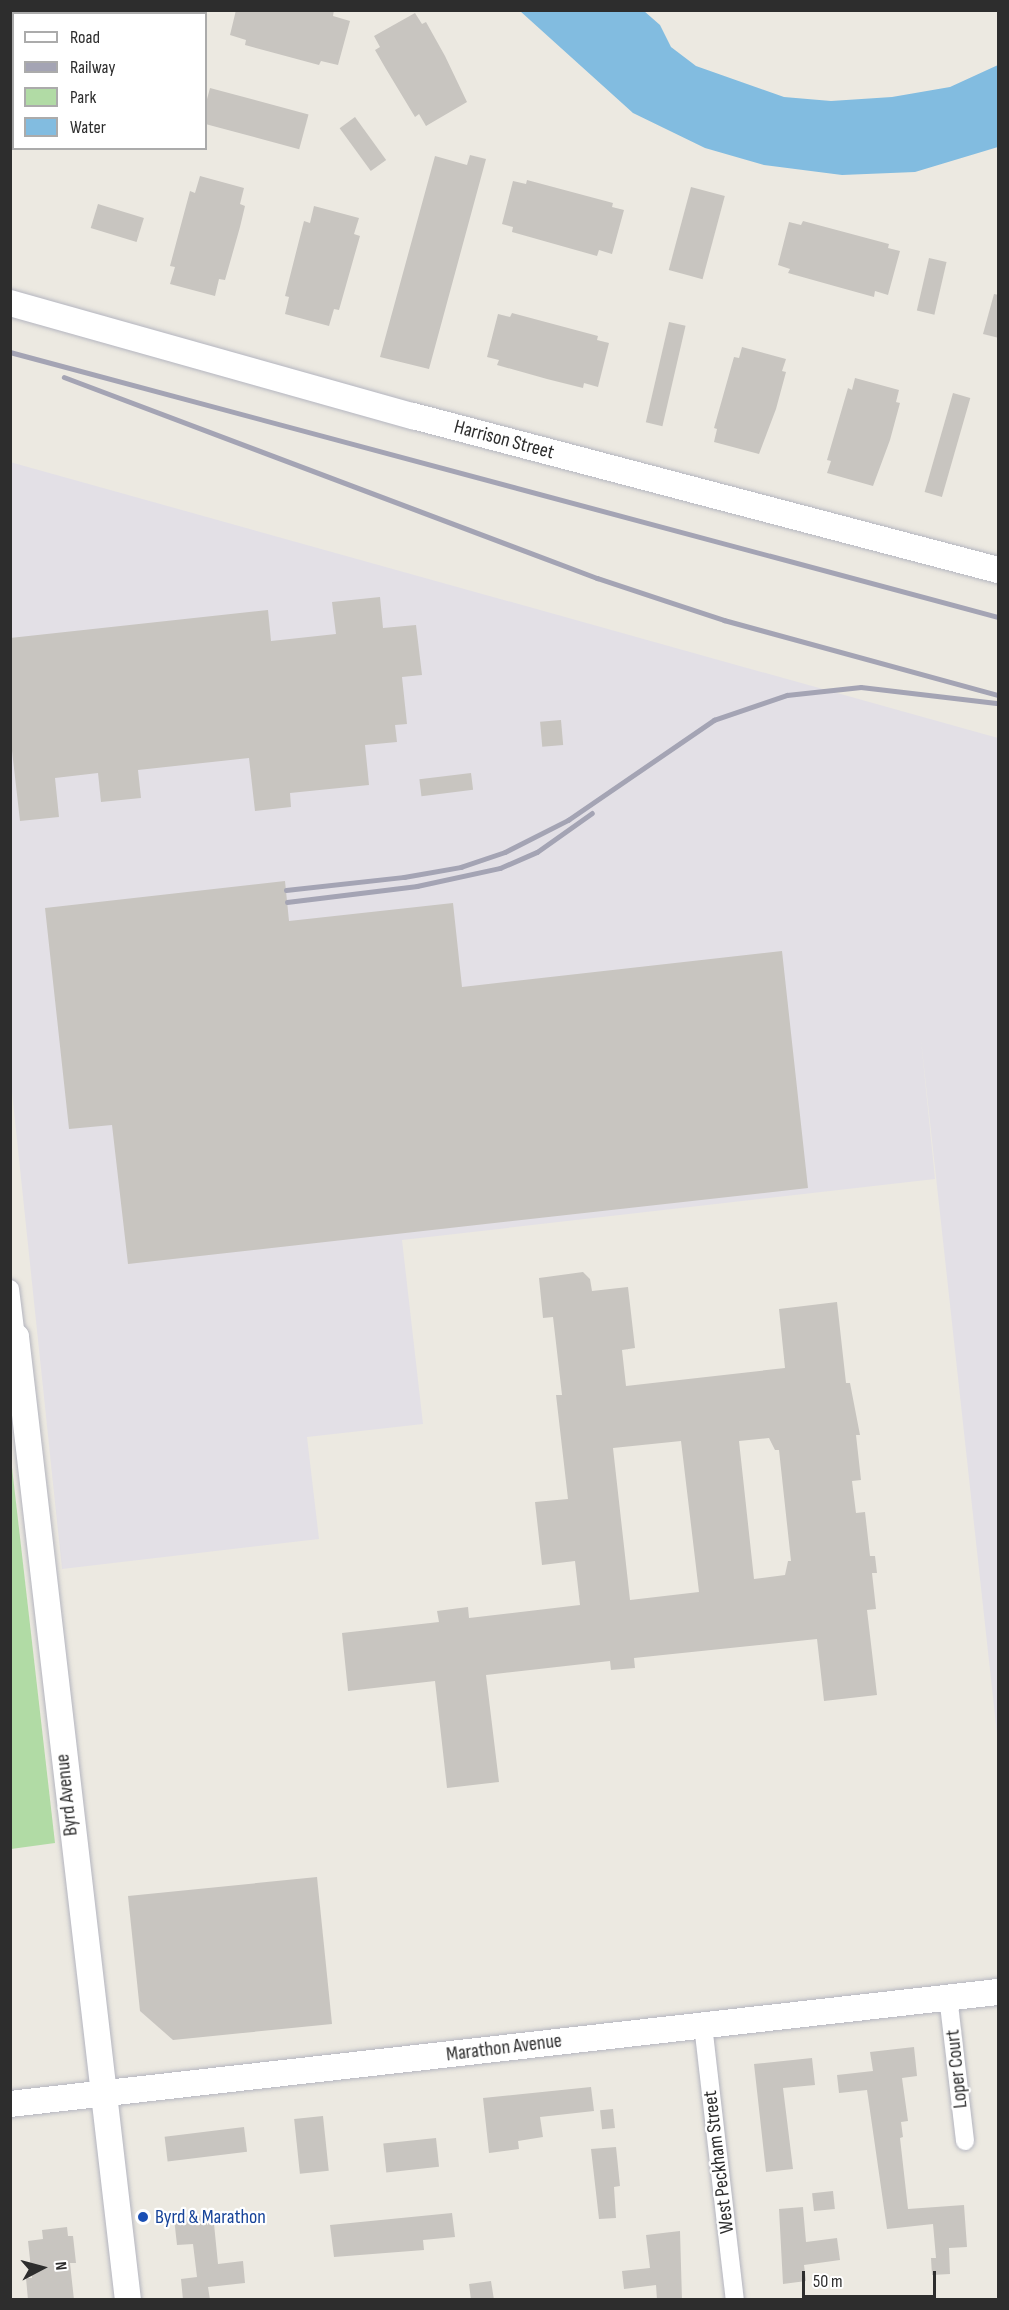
<!DOCTYPE html>
<html>
<head>
<meta charset="utf-8">
<style>
	body { margin:0 }
	#map { position:relative; width:1009px; height:2310px; overflow:hidden; background:#ece9e1; font-family:"Sofia Sans Condensed",sans-serif }
	div>[style] { position:absolute }
	[style*='--x'] { left:calc(var(--x)*1px); top:calc(var(--y)*1px); width:calc(var(--w)*1px); rotate:calc(var(--a)*1deg) }
	.industrial>* { inset:0; background:#e3e0e6 }
	.green>* { inset:0; background:#b1dba5 }
	.water>* { inset:0; background:#82bce0 }
	.building>* { inset:0; background:#c8c5c0; transform-origin:0 0 }
	.roads { filter:drop-shadow(0 0 2px #b4b5bf) drop-shadow(0 0 2px #b4b5bf) }
	.street>* { height:18px; margin:-9px; padding:0 9px; transform-origin:9px; border-radius:9px; background:#fff }
	.secondary>* { height:26px; margin:-13px; padding:0 13px; transform-origin:13px; border-radius:13px; background:#fff }
	.rail>* { height:4.5px; margin:-2.25px; padding:0 2.25px; transform-origin:2.25px; border-radius:2.25px; background:#a4a4b4 }
	.dots>* { width:16px; height:16px; translate:-50% -50%; box-sizing:border-box; border:3px solid #fff; border-radius:50% }
	span { translate:-50% -50%; white-space:nowrap; text-align:center; line-height:1.15; -webkit-text-stroke:4.5px #fff; paint-order:stroke }
	.street-label { font-size:20px; color:#2d2d2d }
	.transit-label { font-size:20px; color:#164399 }
	.left { translate:0 -50%; text-align:left }
	.frame { position:absolute; inset:0; border:12px solid #2d2d2d; pointer-events:none }
	.legend { position:absolute; left:12px; top:12px; width:195px; height:138px; box-sizing:border-box; background:#fff; border:2px solid #ababab; margin:0; padding:8px 10px; list-style:none; font-size:18px; color:#2d2d2d }
	.legend li { display:flex; align-items:center; gap:12px; height:30px }
	.legend b { width:30px; border:2px solid #ababab }
	.north { position:absolute; left:12px; top:2238px; width:60px; height:60px; -webkit-text-stroke:4px #fff; paint-order:stroke; rotate:84deg; font-size:16px; font-weight:700; line-height:24px; text-align:center; color:#2d2d2d }
	.north::after { content:''; display:block; margin:auto; width:21px; height:27px; background:#2d2d2d; clip-path:polygon(50% 0,100% 100%,50% 72%,0 100%) }
	.scale { position:absolute; left:802px; top:2271px; width:134px; height:27px; box-sizing:border-box; border:3px solid #2d2d2d; border-top:0; padding-left:8px; font-size:18px; line-height:21px; white-space:nowrap; color:#2d2d2d; -webkit-text-stroke:4px #fff; paint-order:stroke }
</style>
</head>
<body>
<div id="map">
	<div class="industrial">
		<div style="clip-path:polygon(10px 462px,998px 738px,998px 1743px,921px 1040px,935px 1179px,402px 1240px,423px 1424px,307px 1437px,319px 1539px,62px 1569px,10px 1073px)"></div>
	</div>
	<div class="green">
		<div style="clip-path:polygon(10px 1450px,55px 1843px,11px 1849px,10px 1849px)"></div>
	</div>
	<div class="water">
		<div style="clip-path:polygon(520px 11px,644px 11px,660px 25px,671px 47px,696px 66px,784px 97px,831px 101px,892px 97px,950px 87px,998px 65px,998px 147px,915px 172px,842px 175px,764px 165px,705px 148px,633px 113px)"></div>
	</div>
	<div class="building">
		<div style="clip-path:polygon(236px 10px,334px 10px,333px 16px,350px 21px,338px 65px,321px 61px,319px 65px,245px 45px,246px 40px,230px 35px)"></div>
		<div style="clip-path:polygon(415px 13px,422px 24px,426px 22px,445px 56px,467px 102px,426px 126px,419px 114px,415px 117px,386px 69px,375px 50px,380px 47px,374px 36px)"></div>
		<div style="left:210px;top:88px;width:102px;height:36px;rotate:15deg"></div>
		<div style="left:355px;top:117px;width:53px;height:19px;rotate:54deg"></div>
		<div style="clip-path:polygon(470px 155px,486px 159px,429px 369px,380px 357px,435px 156px,467px 165px)"></div>
		<div style="clip-path:polygon(200px 176px,244px 188px,240px 204px,245px 206px,240px 227px,225px 280px,219px 279px,215px 296px,170px 284px,175px 267px,170px 266px,190px 191px,195px 193px)"></div>
		<div style="clip-path:polygon(527px 180px,613px 203px,612px 207px,624px 210px,612px 254px,599px 250px,597px 256px,512px 232px,513px 227px,502px 224px,513px 181px,526px 184px)"></div>
		<div style="left:691px;top:187px;width:35px;height:86px;rotate:15deg"></div>
		<div style="left:98px;top:204px;width:48px;height:25px;rotate:17deg"></div>
		<div style="clip-path:polygon(314px 206px,359px 218px,354px 234px,360px 236px,354px 257px,339px 310px,334px 309px,329px 326px,285px 314px,289px 297px,285px 296px,304px 221px,310px 223px)"></div>
		<div style="clip-path:polygon(803px 221px,889px 244px,888px 248px,900px 251px,888px 295px,875px 291px,874px 297px,838px 287px,788px 273px,790px 269px,778px 265px,789px 222px,801px 225px)"></div>
		<div style="left:929px;top:258px;width:18px;height:54px;rotate:13deg"></div>
		<div style="clip-path:polygon(994px 294px,999px 295px,999px 338px,983px 334px)"></div>
		<div style="clip-path:polygon(512px 313px,598px 336px,597px 340px,609px 343px,598px 387px,584px 383px,583px 388px,547px 379px,497px 365px,499px 360px,487px 357px,498px 314px,510px 317px)"></div>
		<div style="left:669px;top:322px;width:17px;height:103px;rotate:13deg"></div>
		<div style="clip-path:polygon(742px 347px,786px 359px,782px 371px,786px 372px,776px 409px,759px 454px,714px 442px,717px 429px,714px 428px,734px 357px,739px 358px)"></div>
		<div style="clip-path:polygon(855px 378px,899px 390px,896px 402px,900px 403px,890px 440px,873px 486px,827px 473px,831px 461px,827px 460px,848px 388px,852px 390px)"></div>
		<div style="left:953px;top:393px;width:18px;height:103px;rotate:16deg"></div>
		<div style="clip-path:polygon(380px 597px,383px 628px,416px 625px,422px 675px,402px 677px,407px 724px,395px 725px,397px 742px,365px 745px,369px 785px,290px 793px,291px 807px,255px 811px,249px 758px,138px 770px,141px 798px,101px 802px,98px 773px,55px 778px,59px 817px,20px 821px,10px 733px,10px 638px,268px 610px,271px 641px,336px 634px,332px 602px)"></div>
		<div style="left:561px;top:720px;width:25px;height:21px;rotate:85deg"></div>
		<div style="left:471px;top:773px;width:17px;height:52px;rotate:83deg"></div>
		<div style="clip-path:polygon(285px 881px,289px 921px,453px 903px,462px 987px,782px 951px,808px 1188px,128px 1264px,112px 1125px,69px 1129px,45px 908px)"></div>
		<div style="clip-path:polygon(evenodd,583px 1272px,590px 1279px,592px 1291px,628px 1287px,635px 1348px,622px 1350px,626px 1386px,785px 1368px,779px 1309px,837px 1302px,846px 1383px,850px 1383px,860px 1435px,856px 1435px,861px 1480px,852px 1481px,856px 1513px,865px 1512px,870px 1556px,875px 1556px,877px 1573px,872px 1573px,876px 1609px,867px 1610px,877px 1695px,824px 1701px,817px 1639px,634px 1658px,635px 1668px,611px 1670px,610px 1661px,486px 1675px,499px 1782px,447px 1788px,435px 1681px,348px 1691px,342px 1633px,439px 1622px,437px 1611px,468px 1607px,469px 1618px,580px 1605px,575px 1561px,542px 1565px,535px 1502px,568px 1499px,556px 1395px,562px 1395px,553px 1317px,543px 1318px,539px 1278px,583px 1272px,769px 1438px,775px 1450px,779px 1450px,791px 1561px,788px 1561px,785px 1575px,754px 1579px,739px 1441px,769px 1438px,583px 1272px,681px 1441px,699px 1592px,630px 1600px,613px 1448px,681px 1441px)"></div>
		<div style="clip-path:polygon(317px 1877px,332px 2024px,173px 2040px,140px 2011px,128px 1896px)"></div>
		<div style="clip-path:polygon(914px 2047px,917px 2076px,902px 2078px,908px 2121px,901px 2122px,903px 2137px,900px 2138px,908px 2209px,964px 2205px,967px 2247px,949px 2248px,950px 2274px,932px 2275px,931px 2258px,936px 2258px,933px 2224px,887px 2229px,867px 2090px,839px 2093px,837px 2075px,873px 2071px,870px 2052px)"></div>
		<div style="clip-path:polygon(812px 2058px,815px 2085px,783px 2088px,793px 2169px,766px 2172px,754px 2064px)"></div>
		<div style="clip-path:polygon(591px 2087px,594px 2111px,540px 2117px,543px 2137px,518px 2141px,519px 2149px,489px 2153px,483px 2098px)"></div>
		<div style="left:613px;top:2109px;width:19px;height:13px;rotate:84deg"></div>
		<div style="left:323px;top:2116px;width:55px;height:29px;rotate:84deg"></div>
		<div style="left:244px;top:2127px;width:25px;height:80px;rotate:83deg"></div>
		<div style="left:436px;top:2138px;width:29px;height:53px;rotate:84deg"></div>
		<div style="clip-path:polygon(616px 2147px,620px 2186px,614px 2187px,616px 2218px,599px 2219px,591px 2149px)"></div>
		<div style="left:833px;top:2191px;width:18px;height:21px;rotate:84deg"></div>
		<div style="clip-path:polygon(803px 2207px,806px 2242px,837px 2238px,840px 2260px,804px 2265px,806px 2281px,783px 2284px,779px 2209px)"></div>
		<div style="clip-path:polygon(452px 2213px,455px 2237px,423px 2240px,424px 2250px,334px 2257px,330px 2225px)"></div>
		<div style="clip-path:polygon(213px 2214px,218px 2264px,243px 2261px,245px 2283px,208px 2287px,210px 2300px,183px 2300px,181px 2279px,197px 2277px,193px 2244px,177px 2245px,174px 2218px)"></div>
		<div style="clip-path:polygon(67px 2227px,68px 2236px,73px 2236px,76px 2263px,70px 2263px,74px 2300px,28px 2300px,26px 2278px,32px 2278px,28px 2241px,43px 2239px,42px 2230px)"></div>
		<div style="clip-path:polygon(680px 2231px,682px 2300px,657px 2300px,656px 2285px,624px 2289px,622px 2271px,650px 2268px,646px 2235px)"></div>
		<div style="clip-path:polygon(491px 2281px,494px 2300px,471px 2300px,469px 2284px)"></div>
	</div>
	<div class="roads">
		<div class="street">
			<div style="--x:10;--y:1289;--w:48;--a:82.9"></div>
			<div style="--x:948;--y:1996;--w:146;--a:83.3"></div>
			<div style="--x:703;--y:2025;--w:277;--a:83.4"></div>
		</div>
		<div class="secondary">
			<div style="--x:10;--y:303;--w:419;--a:15.7"></div>
			<div style="--x:413;--y:416;--w:605;--a:14.75"></div>
			<div style="--x:10;--y:1337;--w:6;--a:0"></div>
			<div style="--x:16;--y:1337;--w:969;--a:83.37"></div>
			<div style="--x:10;--y:2104;--w:994;--a:-6.47"></div>
		</div>
	</div>
	<div class="rail">
		<div style="--x:10;--y:352;--w:1023;--a:15.01"></div>
		<div style="--x:64;--y:377;--w:570;--a:20.66"></div>
		<div style="--x:597;--y:578;--w:134;--a:18.3"></div>
		<div style="--x:724;--y:620;--w:284;--a:15.3"></div>
		<div style="--x:286;--y:890;--w:119;--a:-6.3"></div>
		<div style="--x:404;--y:877;--w:58;--a:-10"></div>
		<div style="--x:461;--y:867;--w:46;--a:-18.8"></div>
		<div style="--x:505;--y:852;--w:71;--a:-26.9"></div>
		<div style="--x:568;--y:820;--w:177;--a:-34.4"></div>
		<div style="--x:714;--y:720;--w:77;--a:-18.9"></div>
		<div style="--x:787;--y:695;--w:74;--a:-6.2"></div>
		<div style="--x:861;--y:687;--w:138;--a:6.7"></div>
		<div style="--x:287;--y:902;--w:131;--a:-7"></div>
		<div style="--x:417;--y:886;--w:85;--a:-12.2"></div>
		<div style="--x:500;--y:868;--w:40;--a:-23.4"></div>
		<div style="--x:537;--y:852;--w:67;--a:-35.3"></div>
	</div>
	<div class="dots">
		<div style="left:143px;top:2217px;background:#1a4fb4"></div>
	</div>
	<div class="street-label">
		<span style="left:504px;top:440px;rotate:15deg">Harrison Street</span>
		<span style="left:67px;top:1795px;rotate:-96deg">Byrd Avenue</span>
		<span style="left:504px;top:2048px;rotate:-7deg">Marathon Avenue</span>
		<span style="left:957px;top:2069px;rotate:-96deg">Loper Court</span>
		<span style="left:719px;top:2162px;rotate:-97deg">West Peckham Street</span>
	</div>
	<div class="transit-label">
		<span class="left" style="left:155px;top:2217px">Byrd &amp; Marathon</span>
	</div>
	<div class="frame"></div>
	<ul class="legend">
	<li><b style="height:8px;background:#fff"></b>Road</li>
	<li><b style="height:8px;background:#a4a4b4"></b>Railway</li>
	<li><b style="height:16px;background:#b1dba5"></b>Park</li>
	<li><b style="height:16px;background:#82bce0"></b>Water</li>
	</ul>
	<div class="north">N</div>
	<div class="scale">50 m</div>
</div>
</body>
</html>
